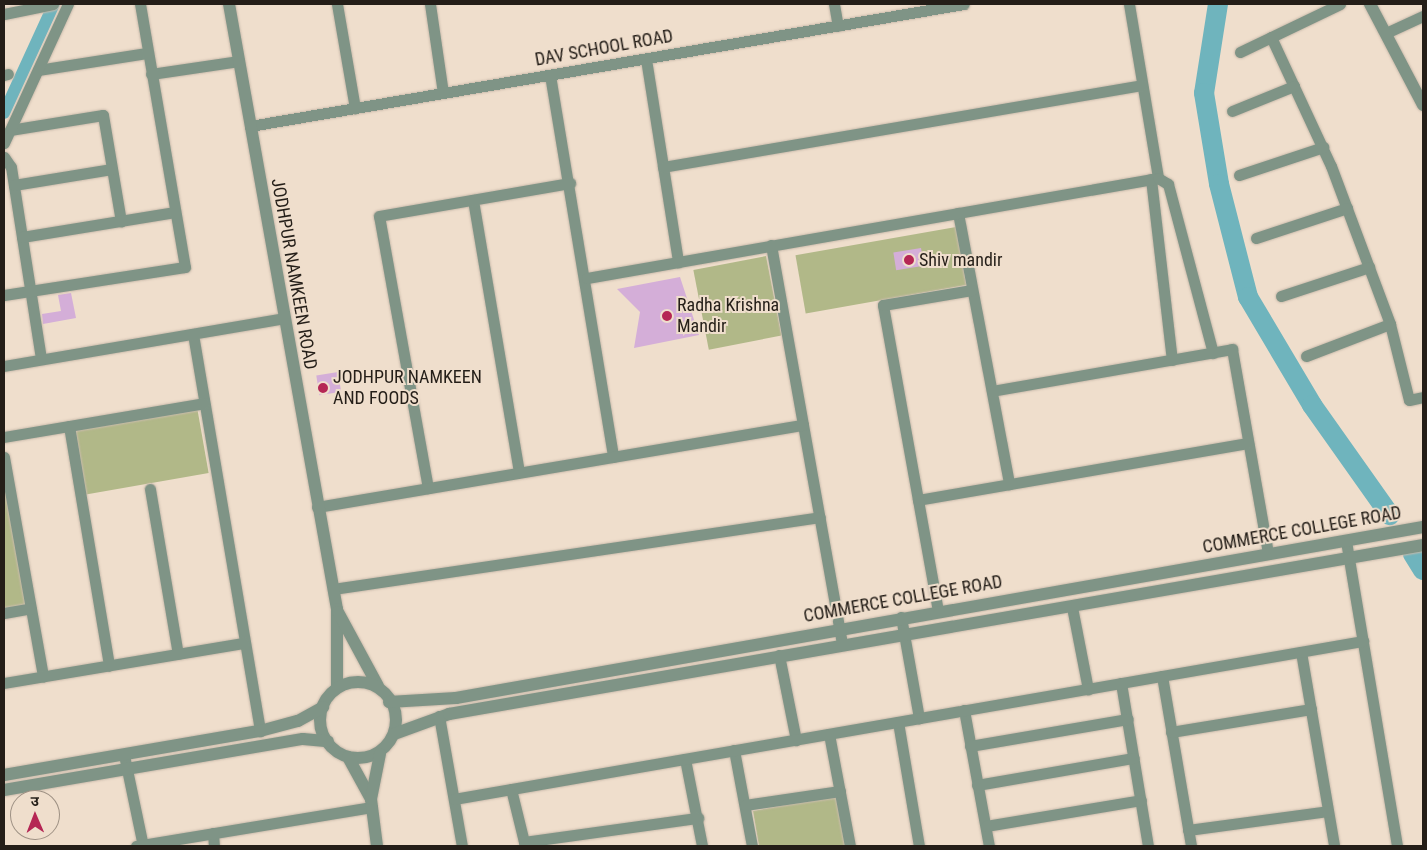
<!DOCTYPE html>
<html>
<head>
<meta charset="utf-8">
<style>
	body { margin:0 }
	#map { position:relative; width:1427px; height:850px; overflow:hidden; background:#efdecc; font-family:"Roboto Condensed","Noto Sans Devanagari",sans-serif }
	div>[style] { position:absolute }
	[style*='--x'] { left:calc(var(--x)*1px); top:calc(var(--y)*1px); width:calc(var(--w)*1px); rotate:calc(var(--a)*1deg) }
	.green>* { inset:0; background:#b1b888; transform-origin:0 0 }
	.canal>* { height:12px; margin:-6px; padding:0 6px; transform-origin:6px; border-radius:6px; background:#6fb4bd }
	.river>* { height:20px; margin:-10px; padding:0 10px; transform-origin:10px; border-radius:10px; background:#6fb4bd }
	.building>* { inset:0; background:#d4aed8; transform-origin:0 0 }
	.roads { filter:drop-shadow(0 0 1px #cabbac) drop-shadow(0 0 1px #cabbac) }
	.minor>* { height:11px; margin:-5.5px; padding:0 5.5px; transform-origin:5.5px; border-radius:5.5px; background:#7f9486 }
	.tertiary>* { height:12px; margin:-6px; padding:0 6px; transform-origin:6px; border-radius:6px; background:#7f9486 }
	.tertiary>.ring { margin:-6px; padding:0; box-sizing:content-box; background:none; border:12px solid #7f9486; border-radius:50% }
	.dots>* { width:14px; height:14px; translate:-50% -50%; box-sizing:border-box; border:2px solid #efdecc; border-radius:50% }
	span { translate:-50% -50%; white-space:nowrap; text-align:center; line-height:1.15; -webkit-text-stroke:4px #efdecc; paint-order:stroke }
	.street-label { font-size:18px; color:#241e18 }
	.poi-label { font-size:18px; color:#241e18 }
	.left { translate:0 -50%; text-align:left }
	.frame { position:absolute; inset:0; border:5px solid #241e18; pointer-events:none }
	.north { position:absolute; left:10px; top:790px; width:50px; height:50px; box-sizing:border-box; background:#efdecc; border:1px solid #9e9184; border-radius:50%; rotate:359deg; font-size:14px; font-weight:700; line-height:20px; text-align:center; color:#241e18 }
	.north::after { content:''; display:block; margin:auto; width:18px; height:22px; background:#b52654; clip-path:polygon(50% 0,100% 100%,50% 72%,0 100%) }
</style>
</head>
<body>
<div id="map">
	<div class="green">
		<div style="left:956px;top:227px;width:59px;height:163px;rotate:80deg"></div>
		<div style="left:766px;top:256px;width:81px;height:74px;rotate:79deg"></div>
		<div style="left:197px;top:407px;width:67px;height:126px;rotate:80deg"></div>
		<div style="clip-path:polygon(4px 481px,26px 606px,4px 610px)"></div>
		<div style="clip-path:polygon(836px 796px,845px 846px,759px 846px,753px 811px)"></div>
	</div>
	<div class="canal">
		<div style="--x:4;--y:113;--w:120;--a:-65.4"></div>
	</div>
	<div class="river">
		<div style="--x:1218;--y:4;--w:90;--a:98.9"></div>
		<div style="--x:1204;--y:93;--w:92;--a:80.6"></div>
		<div style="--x:1219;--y:184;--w:117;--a:75.6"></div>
		<div style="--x:1248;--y:297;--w:126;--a:59.3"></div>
		<div style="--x:1312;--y:405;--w:135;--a:54.7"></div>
		<div style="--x:1413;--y:554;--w:19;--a:58"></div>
	</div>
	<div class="building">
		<div style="left:921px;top:248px;width:18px;height:28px;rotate:81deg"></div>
		<div style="clip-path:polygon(680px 277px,699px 335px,634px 348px,640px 312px,617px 289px)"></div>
		<div style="clip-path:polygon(71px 293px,76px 318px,43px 324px,42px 314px,61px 311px,58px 295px)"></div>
		<div style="left:338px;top:372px;width:20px;height:22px;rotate:81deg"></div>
	</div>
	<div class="roads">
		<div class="minor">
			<div style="--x:337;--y:4;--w:106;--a:80.2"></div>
			<div style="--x:430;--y:4;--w:90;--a:81.7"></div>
			<div style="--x:834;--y:4;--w:22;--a:80"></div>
			<div style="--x:1129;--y:4;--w:176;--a:80.5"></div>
			<div style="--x:4;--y:14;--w:50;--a:-11.5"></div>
			<div style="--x:1386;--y:33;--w:41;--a:-24.7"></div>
			<div style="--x:1271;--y:37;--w:142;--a:65.1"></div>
			<div style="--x:1331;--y:166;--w:169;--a:69.5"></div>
			<div style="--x:1390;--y:324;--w:78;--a:76"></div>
			<div style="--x:1409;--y:400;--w:14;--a:-12"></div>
			<div style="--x:1240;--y:52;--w:111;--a:-25.6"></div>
			<div style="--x:646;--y:59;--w:206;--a:81"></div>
			<div style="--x:38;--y:70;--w:110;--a:-8.9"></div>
			<div style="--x:151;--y:74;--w:89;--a:-8.4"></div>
			<div style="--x:4;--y:75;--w:4;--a:-14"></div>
			<div style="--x:550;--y:75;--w:387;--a:80.6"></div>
			<div style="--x:1232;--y:111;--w:67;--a:-22"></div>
			<div style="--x:250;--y:126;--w:724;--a:-9.7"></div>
			<div style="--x:10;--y:130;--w:94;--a:-9.2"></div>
			<div style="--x:103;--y:115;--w:108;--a:80.4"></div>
			<div style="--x:4;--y:143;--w:153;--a:-65.3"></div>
			<div style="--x:4;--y:157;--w:12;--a:55"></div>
			<div style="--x:11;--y:167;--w:194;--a:81.1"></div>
			<div style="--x:663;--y:167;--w:486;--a:-9.7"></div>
			<div style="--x:1239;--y:175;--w:89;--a:-18.4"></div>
			<div style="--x:1151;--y:179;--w:182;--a:83.4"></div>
			<div style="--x:14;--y:185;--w:99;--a:-9.3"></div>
			<div style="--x:473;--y:200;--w:276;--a:80.4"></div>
			<div style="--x:958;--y:213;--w:276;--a:79.3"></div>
			<div style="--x:22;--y:237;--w:155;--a:-9.3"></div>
			<div style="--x:1256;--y:238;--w:96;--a:-18.2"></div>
			<div style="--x:771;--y:245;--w:404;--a:79.9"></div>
			<div style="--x:587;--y:278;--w:580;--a:-9.93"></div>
			<div style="--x:1158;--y:178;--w:12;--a:31"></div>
			<div style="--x:1168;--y:184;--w:175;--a:75.1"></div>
			<div style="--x:4;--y:295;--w:183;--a:-8.8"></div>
			<div style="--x:185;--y:267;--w:267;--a:-99.7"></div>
			<div style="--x:1281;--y:296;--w:93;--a:-18.2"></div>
			<div style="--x:193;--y:334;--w:403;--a:80.4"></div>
			<div style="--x:1306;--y:356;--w:90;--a:-20.9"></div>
			<div style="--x:4;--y:366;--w:284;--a:-9.7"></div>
			<div style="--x:992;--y:391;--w:244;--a:-9.9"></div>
			<div style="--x:1232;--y:349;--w:208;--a:80"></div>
			<div style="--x:69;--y:426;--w:243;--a:80.5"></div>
			<div style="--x:4;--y:437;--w:203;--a:-9.6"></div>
			<div style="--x:4;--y:457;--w:223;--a:79.9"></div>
			<div style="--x:428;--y:488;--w:276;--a:-100.2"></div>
			<div style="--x:379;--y:216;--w:194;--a:-9.8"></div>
			<div style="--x:150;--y:489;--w:167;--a:80.4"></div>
			<div style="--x:918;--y:500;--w:335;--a:-9.8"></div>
			<div style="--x:317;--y:507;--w:493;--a:-9.6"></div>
			<div style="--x:1346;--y:541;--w:309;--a:80.5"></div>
			<div style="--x:333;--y:589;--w:492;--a:-8.4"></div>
			<div style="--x:1072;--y:607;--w:84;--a:79"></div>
			<div style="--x:938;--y:611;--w:311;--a:-100.2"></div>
			<div style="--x:883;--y:305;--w:90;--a:-9.6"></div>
			<div style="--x:4;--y:613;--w:27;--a:-10"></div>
			<div style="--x:901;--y:617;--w:103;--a:79.9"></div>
			<div style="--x:1301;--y:652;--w:197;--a:80.3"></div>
			<div style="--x:779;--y:655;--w:87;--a:78.7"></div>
			<div style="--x:1162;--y:676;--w:172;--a:80.3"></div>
			<div style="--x:4;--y:683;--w:243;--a:-9.5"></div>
			<div style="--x:1121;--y:683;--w:165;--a:80.6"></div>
			<div style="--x:964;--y:710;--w:138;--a:79.6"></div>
			<div style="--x:439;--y:716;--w:132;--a:80"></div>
			<div style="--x:898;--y:722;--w:126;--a:80.4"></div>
			<div style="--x:1171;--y:732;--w:142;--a:-9.3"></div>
			<div style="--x:829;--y:734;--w:114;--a:79.4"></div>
			<div style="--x:970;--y:746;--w:160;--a:-9.7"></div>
			<div style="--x:734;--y:750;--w:98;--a:79.4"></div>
			<div style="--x:124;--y:755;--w:93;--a:78.2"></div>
			<div style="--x:685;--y:759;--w:89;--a:78.9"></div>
			<div style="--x:977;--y:785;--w:159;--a:-9.8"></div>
			<div style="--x:511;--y:789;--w:59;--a:76.2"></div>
			<div style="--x:454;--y:799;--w:923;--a:-9.86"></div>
			<div style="--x:745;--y:805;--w:96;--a:-8.4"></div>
			<div style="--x:986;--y:826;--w:157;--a:-9.5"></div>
			<div style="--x:1188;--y:830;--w:141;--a:-7.7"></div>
			<div style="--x:213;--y:833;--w:13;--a:86"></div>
			<div style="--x:524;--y:842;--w:176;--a:-7.9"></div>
			<div style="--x:136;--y:846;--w:239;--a:-9.4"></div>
		</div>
		<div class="tertiary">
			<div style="--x:229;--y:4;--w:615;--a:79.88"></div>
			<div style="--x:337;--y:609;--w:78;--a:90"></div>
			<div style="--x:1370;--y:4;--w:114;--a:62.3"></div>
			<div style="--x:338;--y:612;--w:84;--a:61.6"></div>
			<div class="ring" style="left:320px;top:682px;width:64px;height:64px"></div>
			<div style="--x:389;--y:702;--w:67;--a:-3.4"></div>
			<div style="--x:456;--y:698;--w:982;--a:-10.03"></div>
			<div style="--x:394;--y:734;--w:59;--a:-20"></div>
			<div style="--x:449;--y:714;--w:989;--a:-9.84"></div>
			<div style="--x:348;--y:757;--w:48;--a:61.3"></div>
			<div style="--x:4;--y:775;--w:260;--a:-9.8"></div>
			<div style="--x:260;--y:731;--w:39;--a:-15"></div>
			<div style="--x:298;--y:721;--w:29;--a:-29"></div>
			<div style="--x:4;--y:790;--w:303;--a:-9.7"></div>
			<div style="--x:303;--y:739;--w:25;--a:5"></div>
			<div style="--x:377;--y:846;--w:47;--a:-97.3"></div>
			<div style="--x:371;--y:799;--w:46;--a:-78.7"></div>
		</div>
	</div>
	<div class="dots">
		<div style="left:909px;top:260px;background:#b52654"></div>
		<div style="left:667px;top:316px;background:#b52654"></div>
		<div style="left:323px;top:388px;background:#b52654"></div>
	</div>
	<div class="street-label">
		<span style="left:604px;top:48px;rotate:-10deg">DAV SCHOOL ROAD</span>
		<span style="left:294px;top:274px;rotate:80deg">JODHPUR NAMKEEN ROAD</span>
		<span style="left:1302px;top:530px;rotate:-10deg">COMMERCE COLLEGE ROAD</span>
		<span style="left:903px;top:599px;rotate:-10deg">COMMERCE COLLEGE ROAD</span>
	</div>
	<div class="poi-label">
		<span class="left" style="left:919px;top:260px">Shiv mandir</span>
		<span class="left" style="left:677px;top:316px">Radha Krishna<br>Mandir</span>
		<span class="left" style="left:333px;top:388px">JODHPUR NAMKEEN<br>AND FOODS</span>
	</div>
	<div class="frame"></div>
	<div class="north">उ</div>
</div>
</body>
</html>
